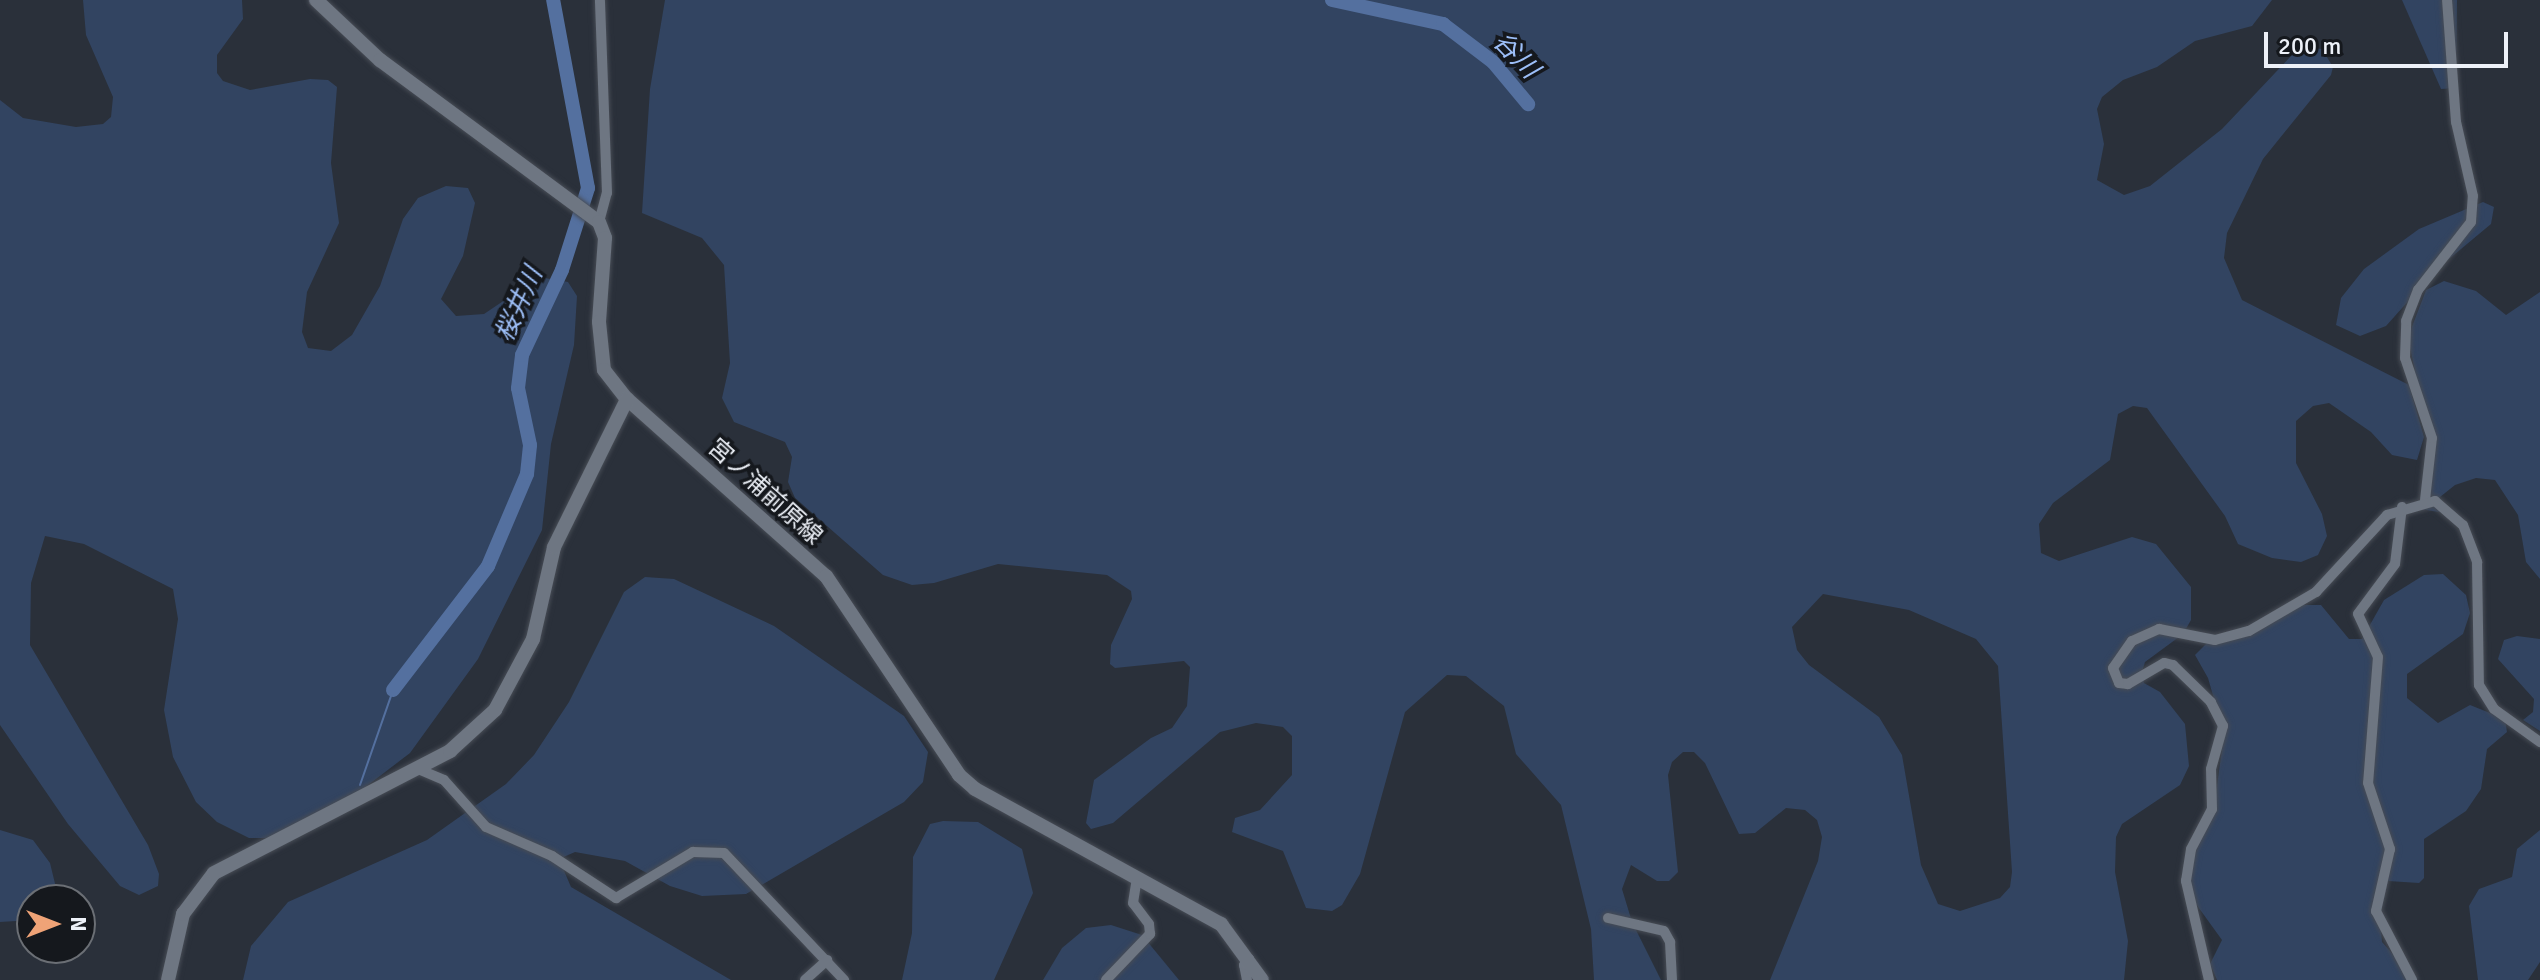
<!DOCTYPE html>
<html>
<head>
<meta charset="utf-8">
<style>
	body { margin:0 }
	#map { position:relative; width:2540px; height:980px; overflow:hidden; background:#2a303a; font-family:Signika,"Noto Sans JP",sans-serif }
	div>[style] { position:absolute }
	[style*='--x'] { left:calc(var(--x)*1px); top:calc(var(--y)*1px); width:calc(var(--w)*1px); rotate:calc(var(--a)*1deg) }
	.green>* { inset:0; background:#324461 }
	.stream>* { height:2px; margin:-1px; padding:0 1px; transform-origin:1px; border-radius:1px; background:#54709f }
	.river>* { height:14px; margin:-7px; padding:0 7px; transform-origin:7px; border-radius:7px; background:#54709f }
	.roads { filter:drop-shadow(0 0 2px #474c55) drop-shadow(0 0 2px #474c55) }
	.street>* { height:10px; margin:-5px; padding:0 5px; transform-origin:5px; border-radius:5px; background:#6e7682 }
	.secondary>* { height:14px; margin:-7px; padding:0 7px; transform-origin:7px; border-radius:7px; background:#6e7682 }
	span { translate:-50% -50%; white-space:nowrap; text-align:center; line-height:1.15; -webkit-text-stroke:7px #15181d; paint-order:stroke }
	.street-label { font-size:24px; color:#edf1f8 }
	.water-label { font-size:26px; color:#9dbff8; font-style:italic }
	.north { position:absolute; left:16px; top:884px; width:80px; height:80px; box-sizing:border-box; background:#15181d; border:2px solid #6b6f75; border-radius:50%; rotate:90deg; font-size:22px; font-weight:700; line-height:32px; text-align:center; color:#edf1f8 }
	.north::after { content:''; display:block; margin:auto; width:28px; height:36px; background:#efa377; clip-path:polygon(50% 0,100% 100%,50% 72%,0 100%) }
	.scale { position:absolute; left:2264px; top:32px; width:244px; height:36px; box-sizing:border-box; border:4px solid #edf1f8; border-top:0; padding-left:10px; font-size:24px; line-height:28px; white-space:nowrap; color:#edf1f8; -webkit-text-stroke:6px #15181d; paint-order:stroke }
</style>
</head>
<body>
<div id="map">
	<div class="green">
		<div style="clip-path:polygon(83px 0,242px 0,243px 19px,217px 55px,217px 73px,223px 81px,250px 90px,310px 79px,328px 80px,337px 87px,331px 163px,339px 223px,307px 292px,302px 332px,308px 348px,331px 351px,352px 335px,380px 286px,403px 219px,418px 198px,446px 186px,468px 188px,475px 203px,463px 256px,441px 299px,456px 316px,484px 314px,539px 277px,568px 282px,577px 296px,574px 345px,551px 444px,542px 530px,478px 659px,410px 753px,329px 815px,283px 838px,249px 838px,217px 822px,196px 802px,173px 757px,164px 710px,178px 619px,173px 589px,84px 544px,45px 536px,31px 583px,30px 645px,148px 845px,159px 874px,158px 886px,139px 895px,120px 886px,68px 824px,0 725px,0 100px,23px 118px,76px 127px,103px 124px,111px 117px,113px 97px,86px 35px)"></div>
		<div style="clip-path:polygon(evenodd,665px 0,2272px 0,2252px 26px,2195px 41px,2157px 67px,2123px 80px,2102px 97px,2097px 109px,2104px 144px,2097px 180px,2124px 195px,2150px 186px,2222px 129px,2291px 56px,2305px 47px,2322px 49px,2333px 67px,2331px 75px,2263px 159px,2227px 233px,2224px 258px,2242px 300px,2409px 385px,2424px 437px,2417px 460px,2392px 455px,2371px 432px,2329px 403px,2313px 406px,2296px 421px,2296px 463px,2322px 514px,2327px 536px,2318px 555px,2301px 562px,2272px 558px,2238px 544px,2225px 516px,2147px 408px,2133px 406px,2118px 414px,2110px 460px,2053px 503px,2039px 524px,2041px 553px,2059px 561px,2132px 537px,2156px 544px,2191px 587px,2191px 620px,2183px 634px,2145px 662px,2142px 672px,2144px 683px,2160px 692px,2185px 724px,2189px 766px,2180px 785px,2122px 824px,2116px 837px,2115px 872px,2128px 941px,2124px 980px,1770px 980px,1818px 861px,1822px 837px,1817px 820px,1805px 810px,1786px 808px,1755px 833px,1739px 834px,1705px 763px,1694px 752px,1683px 752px,1672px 762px,1668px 775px,1678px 872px,1669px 881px,1657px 881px,1631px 865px,1622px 889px,1632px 922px,1661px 980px,1594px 980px,1591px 929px,1561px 805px,1516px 754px,1504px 706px,1466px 676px,1447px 675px,1405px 712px,1360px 874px,1342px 905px,1332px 911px,1306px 908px,1283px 851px,1232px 832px,1235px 818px,1260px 810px,1292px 775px,1292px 736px,1283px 727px,1256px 723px,1220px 732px,1113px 823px,1091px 829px,1086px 823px,1094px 780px,1151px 738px,1172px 728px,1187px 706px,1190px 667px,1184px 661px,1115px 668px,1110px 664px,1111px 645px,1132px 599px,1131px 591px,1107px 575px,998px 564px,934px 583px,912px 585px,883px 575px,795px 498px,788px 482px,792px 457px,785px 442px,734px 422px,722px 398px,730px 363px,724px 265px,702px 238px,642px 213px,650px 89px,665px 0,1823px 594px,1909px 610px,1976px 639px,1998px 666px,2012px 872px,2010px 887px,2000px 898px,1960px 911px,1938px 904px,1921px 865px,1902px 755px,1879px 717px,1809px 665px,1797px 650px,1792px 627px,1823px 594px)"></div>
		<div style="clip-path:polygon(2402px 0,2457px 0,2456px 88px,2441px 89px)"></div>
		<div style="clip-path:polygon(2483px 202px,2494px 207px,2491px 224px,2437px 269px,2386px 326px,2360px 336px,2336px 325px,2341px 298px,2364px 269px,2419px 229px)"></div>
		<div style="clip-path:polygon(2444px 281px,2476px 291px,2506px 315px,2540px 292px,2540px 579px,2526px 562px,2518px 515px,2495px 480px,2476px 478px,2455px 485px,2440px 497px,2439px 512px,2420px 509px,2434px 466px,2408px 337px,2426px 290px)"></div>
		<div style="clip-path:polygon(2443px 574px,2466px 595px,2470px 613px,2463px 634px,2407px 674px,2407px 698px,2438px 723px,2470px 705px,2505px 719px,2507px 732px,2487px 749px,2481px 789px,2466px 811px,2424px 839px,2424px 878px,2419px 883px,2388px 881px,2380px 916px,2382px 942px,2416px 980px,2217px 980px,2210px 964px,2222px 940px,2188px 893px,2196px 837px,2214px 808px,2224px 734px,2208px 678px,2195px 655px,2213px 637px,2256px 626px,2296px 605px,2321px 605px,2349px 639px,2362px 639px,2384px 600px,2424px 575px)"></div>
		<div style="clip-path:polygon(645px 577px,674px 579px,774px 626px,904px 716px,928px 752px,923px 782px,904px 802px,746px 894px,702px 896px,670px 886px,625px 861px,575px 852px,559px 859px,571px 887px,731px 980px,243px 980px,251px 946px,288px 902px,427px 840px,506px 784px,534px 755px,569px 702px,624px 592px)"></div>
		<div style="clip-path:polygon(2517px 636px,2540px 639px,2540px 731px,2523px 720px,2533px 712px,2534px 699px,2498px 659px,2504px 640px)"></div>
		<div style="clip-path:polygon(943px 821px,978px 822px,1022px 849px,1033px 893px,994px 980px,902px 980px,912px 933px,913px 857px,930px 824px)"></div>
		<div style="clip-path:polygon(0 830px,33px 840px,50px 863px,59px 900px,32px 900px,32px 920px,0 922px)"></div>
		<div style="clip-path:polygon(2540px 830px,2540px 962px,2528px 980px,2478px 980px,2469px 906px,2479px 889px,2512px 877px,2517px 849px)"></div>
		<div style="clip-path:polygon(1111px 925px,1142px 935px,1179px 980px,1043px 980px,1062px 948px,1086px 928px)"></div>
	</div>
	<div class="stream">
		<div style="--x:360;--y:785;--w:101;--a:-70.8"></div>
	</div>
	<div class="river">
		<div style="--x:1332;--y:0;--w:114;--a:12.2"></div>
		<div style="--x:1443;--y:24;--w:63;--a:37.2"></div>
		<div style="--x:1493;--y:62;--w:55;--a:50.2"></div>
		<div style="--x:393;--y:690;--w:156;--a:-52.5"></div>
		<div style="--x:488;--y:566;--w:100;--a:-67"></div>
		<div style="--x:527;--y:474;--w:29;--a:-84"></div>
		<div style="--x:530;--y:445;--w:58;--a:-101.9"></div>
		<div style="--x:518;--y:388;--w:33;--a:-83"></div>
		<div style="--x:522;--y:355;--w:94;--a:-64.8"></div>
		<div style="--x:562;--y:270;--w:86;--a:-72.4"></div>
		<div style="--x:588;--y:188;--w:191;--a:-100.5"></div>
	</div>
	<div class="roads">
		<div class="street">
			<div style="--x:599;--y:222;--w:30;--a:-75"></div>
			<div style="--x:607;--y:193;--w:193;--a:-92.1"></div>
			<div style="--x:2425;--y:500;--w:62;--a:-83.6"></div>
			<div style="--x:2432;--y:438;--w:84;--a:-108.6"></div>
			<div style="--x:2405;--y:358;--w:37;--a:-88"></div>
			<div style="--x:2406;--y:321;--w:33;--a:-69"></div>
			<div style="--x:2418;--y:290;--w:86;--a:-52.1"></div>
			<div style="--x:2471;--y:222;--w:26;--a:-86"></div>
			<div style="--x:2473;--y:196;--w:76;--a:-102.9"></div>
			<div style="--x:2456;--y:122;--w:122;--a:-94.2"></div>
			<div style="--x:2402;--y:507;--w:57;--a:97"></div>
			<div style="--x:2395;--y:564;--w:62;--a:126.5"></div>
			<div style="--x:2358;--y:614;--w:47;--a:65.1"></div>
			<div style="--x:2378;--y:657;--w:126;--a:94.5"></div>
			<div style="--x:2368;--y:783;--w:70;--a:71.6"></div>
			<div style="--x:2390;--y:849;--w:64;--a:102.7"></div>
			<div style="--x:2376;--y:911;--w:78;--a:62.4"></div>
			<div style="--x:418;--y:769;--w:28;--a:23"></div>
			<div style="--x:444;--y:780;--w:63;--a:48.2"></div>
			<div style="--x:486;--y:827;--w:72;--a:23.7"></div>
			<div style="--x:552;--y:856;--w:77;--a:33.3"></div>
			<div style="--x:616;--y:898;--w:90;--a:-30.9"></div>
			<div style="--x:693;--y:852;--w:31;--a:2"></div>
			<div style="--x:724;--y:853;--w:175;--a:46.6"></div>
			<div style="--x:1608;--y:918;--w:57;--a:13.1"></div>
			<div style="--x:1664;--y:931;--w:13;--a:61"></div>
			<div style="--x:1670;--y:942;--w:38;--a:87"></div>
			<div style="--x:805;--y:980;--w:30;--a:-42"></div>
			<div style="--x:1106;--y:980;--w:64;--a:-46.3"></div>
			<div style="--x:1150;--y:934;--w:10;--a:-96"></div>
			<div style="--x:1149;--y:924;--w:26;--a:-127"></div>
			<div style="--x:1133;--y:903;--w:26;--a:-81"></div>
			<div style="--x:1247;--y:980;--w:15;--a:-101"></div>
			<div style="--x:1244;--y:965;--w:8;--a:-50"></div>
			<div style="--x:2209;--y:980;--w:102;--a:-103.1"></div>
			<div style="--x:2186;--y:881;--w:32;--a:-81"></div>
			<div style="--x:2191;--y:849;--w:45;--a:-62.3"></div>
			<div style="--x:2212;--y:809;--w:40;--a:-91.4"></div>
			<div style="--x:2211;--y:769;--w:45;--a:-74.4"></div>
			<div style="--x:2223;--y:726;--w:27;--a:-117"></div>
			<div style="--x:2211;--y:702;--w:53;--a:-135.8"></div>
			<div style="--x:2173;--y:665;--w:9;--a:-167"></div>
			<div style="--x:2164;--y:663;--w:42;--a:149.7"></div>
			<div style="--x:2128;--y:684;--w:9;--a:-174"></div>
			<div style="--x:2119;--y:683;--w:16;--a:-112"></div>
			<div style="--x:2113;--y:668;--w:33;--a:-55"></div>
			<div style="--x:2132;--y:641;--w:30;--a:-24"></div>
			<div style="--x:2159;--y:629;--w:57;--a:11.1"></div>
			<div style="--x:2215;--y:640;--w:35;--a:-15"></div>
			<div style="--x:2249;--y:631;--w:78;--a:-30.2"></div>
			<div style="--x:2316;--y:592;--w:105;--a:-47.3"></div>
			<div style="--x:2387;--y:515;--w:50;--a:-16.3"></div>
			<div style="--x:2435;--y:501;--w:37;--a:41"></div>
			<div style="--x:2463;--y:525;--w:40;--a:69"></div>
			<div style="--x:2477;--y:562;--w:123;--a:89.1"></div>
			<div style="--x:2479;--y:685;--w:28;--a:58"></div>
			<div style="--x:2494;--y:709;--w:57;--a:35.7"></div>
		</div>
		<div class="secondary">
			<div style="--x:316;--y:0;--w:88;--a:43.2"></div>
			<div style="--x:380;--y:60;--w:272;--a:36.5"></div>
			<div style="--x:599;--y:222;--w:17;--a:69"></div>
			<div style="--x:605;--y:238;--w:84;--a:94.1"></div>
			<div style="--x:599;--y:322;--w:48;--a:84.1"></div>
			<div style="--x:604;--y:370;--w:37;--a:52"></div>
			<div style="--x:627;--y:399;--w:266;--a:41.7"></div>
			<div style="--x:826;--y:576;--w:239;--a:56.2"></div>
			<div style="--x:959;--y:775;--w:21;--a:41"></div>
			<div style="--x:975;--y:789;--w:281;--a:28.8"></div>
			<div style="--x:1221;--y:924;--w:69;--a:53.8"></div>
			<div style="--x:168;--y:980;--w:68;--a:-77.2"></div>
			<div style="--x:183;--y:914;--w:51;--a:-52.9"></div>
			<div style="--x:214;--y:873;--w:266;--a:-27.3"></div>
			<div style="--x:450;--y:751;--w:61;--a:-42.3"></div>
			<div style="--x:495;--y:710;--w:81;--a:-61.8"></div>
			<div style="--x:533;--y:639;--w:94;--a:-77.1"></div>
			<div style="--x:554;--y:547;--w:165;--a:-63.7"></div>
		</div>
	</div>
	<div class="street-label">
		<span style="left:765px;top:492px;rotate:42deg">宮ノ浦前原線</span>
	</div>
	<div class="water-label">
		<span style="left:1515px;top:56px;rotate:46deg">谷川</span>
		<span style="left:520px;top:305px;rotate:-66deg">桜井川</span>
	</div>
	<div class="north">N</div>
	<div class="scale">200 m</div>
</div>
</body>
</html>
